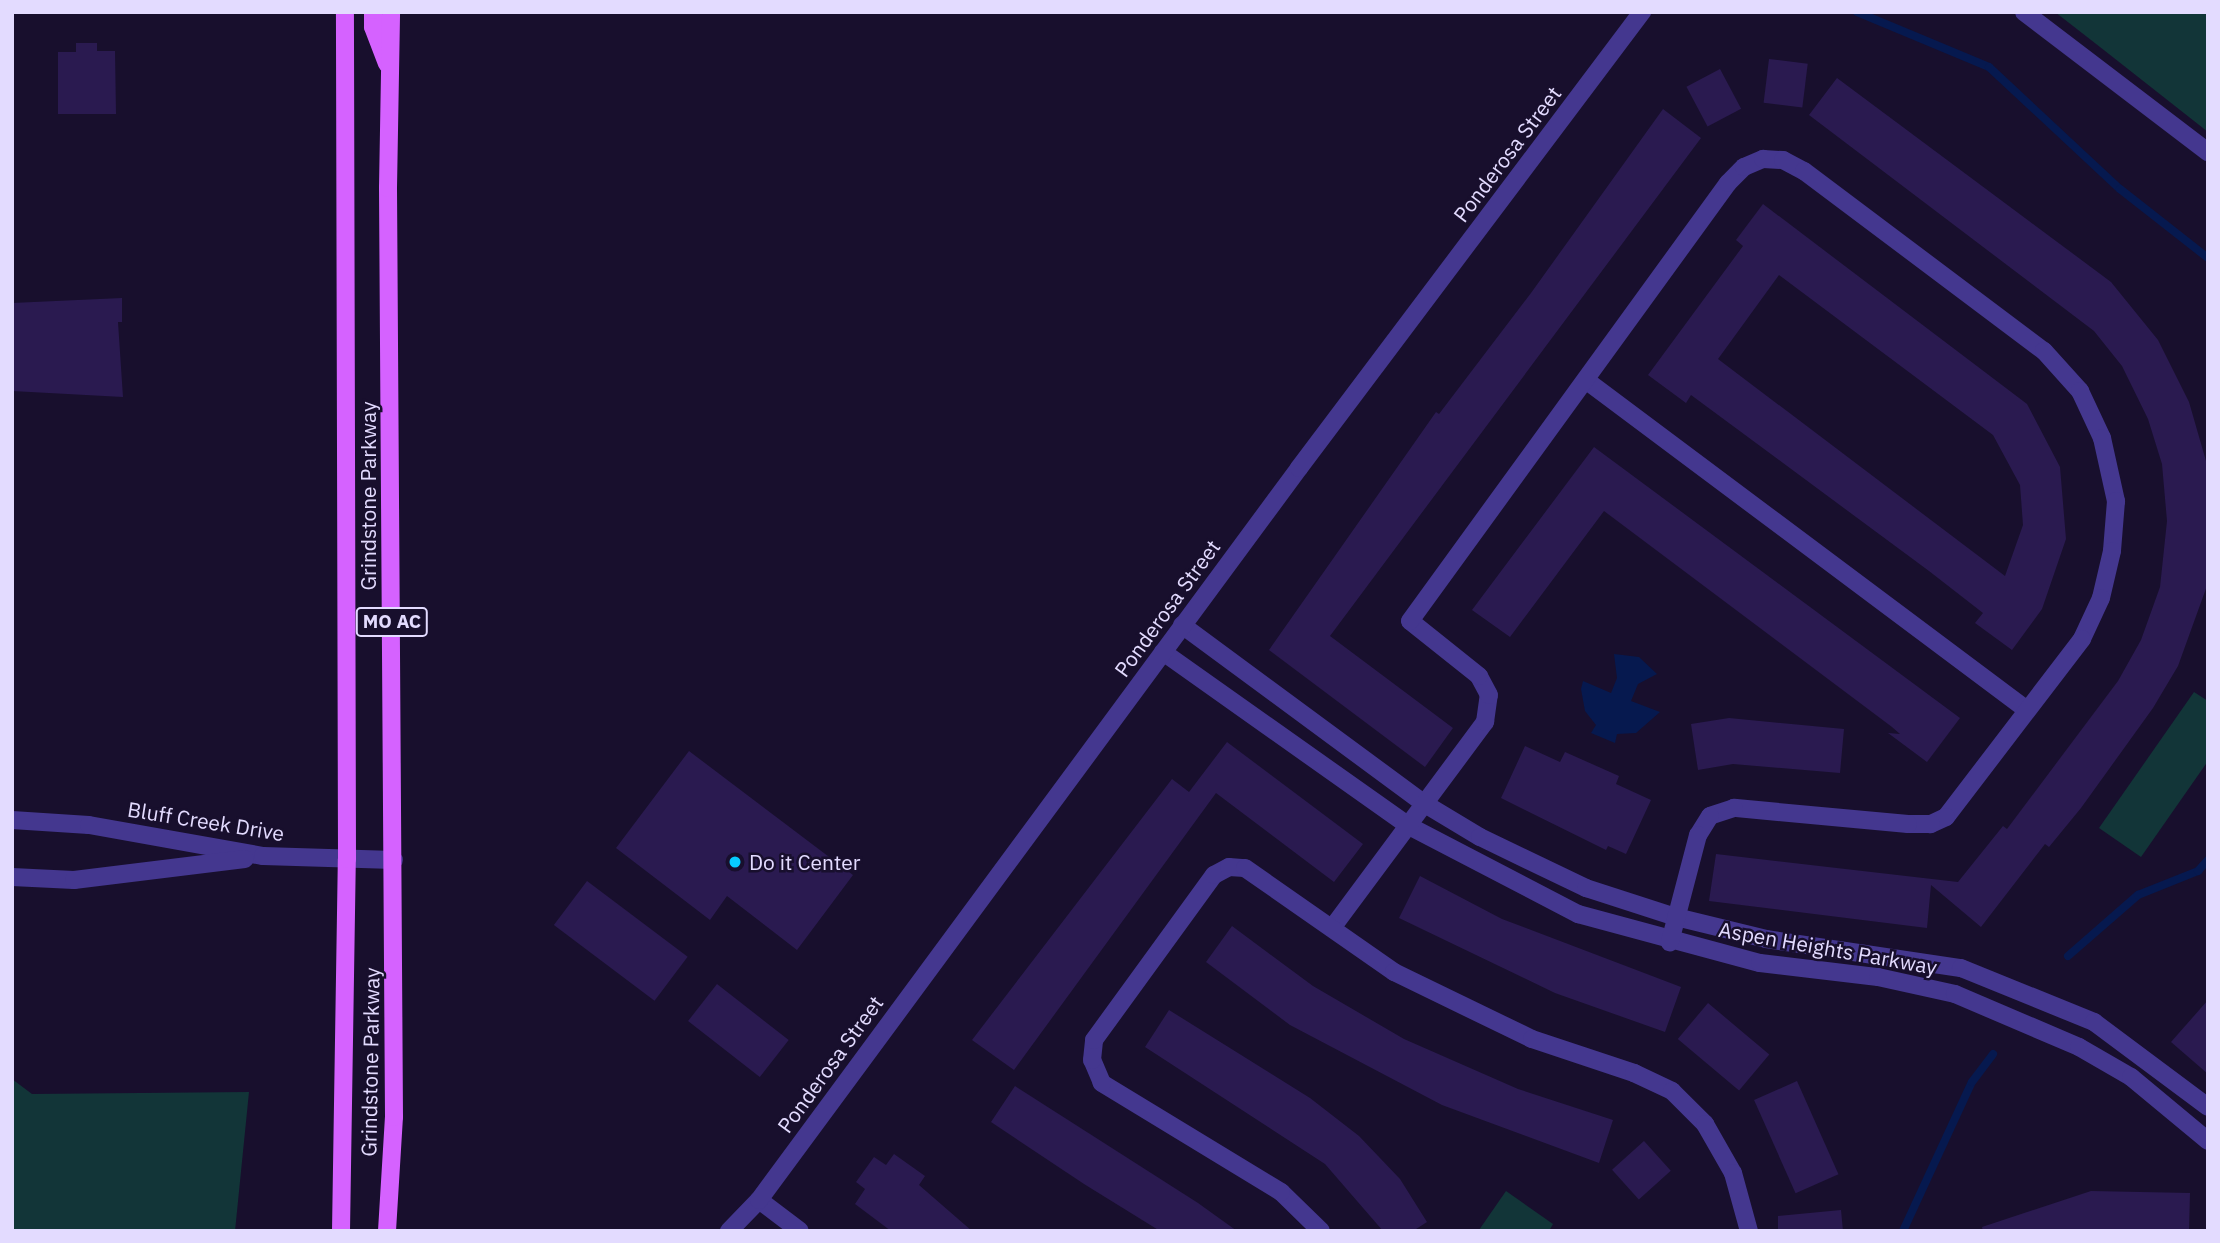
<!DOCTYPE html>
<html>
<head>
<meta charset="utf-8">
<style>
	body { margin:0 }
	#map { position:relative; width:2220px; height:1243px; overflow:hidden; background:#180f2d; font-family:"IBM Plex Sans",sans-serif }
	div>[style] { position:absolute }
	.green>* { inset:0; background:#123538 }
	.water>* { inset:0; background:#06194f }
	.stream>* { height:8px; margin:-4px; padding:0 4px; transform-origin:4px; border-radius:4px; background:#06194f }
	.building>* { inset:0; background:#2a1a50; transform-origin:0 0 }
	.minor>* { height:18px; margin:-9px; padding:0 9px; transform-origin:9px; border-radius:9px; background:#44378f }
	.tertiary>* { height:18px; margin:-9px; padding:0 9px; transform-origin:9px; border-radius:9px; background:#44378f }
	.primary>* { height:18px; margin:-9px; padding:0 9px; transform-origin:9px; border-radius:9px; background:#d562ff }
	.dots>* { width:19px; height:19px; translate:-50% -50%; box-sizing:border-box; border:4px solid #180f2d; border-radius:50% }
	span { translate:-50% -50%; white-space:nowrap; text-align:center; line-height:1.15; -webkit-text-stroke:5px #180f2d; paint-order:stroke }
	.shield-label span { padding:2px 5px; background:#180f2d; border:2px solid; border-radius:5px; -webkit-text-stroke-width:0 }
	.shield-label { font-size:19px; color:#e3dbff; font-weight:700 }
	.street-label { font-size:21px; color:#e3dbff }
	.poi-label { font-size:21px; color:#e3dbff }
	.left { translate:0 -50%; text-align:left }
	.frame { position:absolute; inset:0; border:14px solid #e3dbff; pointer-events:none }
</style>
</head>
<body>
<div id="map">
	<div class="green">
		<i style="clip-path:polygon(2055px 12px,2208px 12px,2208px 132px,2100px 47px)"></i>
		<i style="clip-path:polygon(2194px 692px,2208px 701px,2208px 761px,2141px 857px,2099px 828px)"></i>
		<i style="clip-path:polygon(12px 1079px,32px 1094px,249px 1092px,235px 1231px,12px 1231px)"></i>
		<i style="clip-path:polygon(1506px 1191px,1553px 1224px,1549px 1231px,1479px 1230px)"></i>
	</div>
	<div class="water">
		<i style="clip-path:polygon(1614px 654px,1639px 657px,1657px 674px,1638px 684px,1631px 701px,1660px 712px,1636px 733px,1617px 734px,1615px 743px,1591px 733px,1596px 725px,1585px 711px,1581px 689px,1583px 681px,1611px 693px,1617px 678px)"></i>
	</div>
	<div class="stream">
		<i style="left:1857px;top:12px;width:143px;rotate:22.6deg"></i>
		<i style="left:1989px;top:67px;width:179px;rotate:43deg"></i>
		<i style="left:2120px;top:189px;width:112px;rotate:38.1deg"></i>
		<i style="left:2068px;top:956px;width:93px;rotate:-41.1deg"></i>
		<i style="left:2138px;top:895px;width:65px;rotate:-21.8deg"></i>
		<i style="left:2198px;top:871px;width:15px;rotate:-48deg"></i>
		<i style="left:1903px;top:1231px;width:164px;rotate:-65.2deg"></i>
		<i style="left:1972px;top:1082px;width:35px;rotate:-53deg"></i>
	</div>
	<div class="building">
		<i style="clip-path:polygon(76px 43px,97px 43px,97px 51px,115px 51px,116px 114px,58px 114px,58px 52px,76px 52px)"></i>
		<i style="left:1769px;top:59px;width:39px;height:44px;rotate:7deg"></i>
		<i style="left:1720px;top:69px;width:45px;height:38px;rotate:62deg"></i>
		<i style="clip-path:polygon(1837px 78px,2111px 282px,2158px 340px,2189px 402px,2206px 461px,2208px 583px,2178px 666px,2153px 708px,2081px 808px,2049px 847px,2045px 844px,1981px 927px,1931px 885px,1927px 928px,1709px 901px,1716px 854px,1958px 882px,2003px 826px,2007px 829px,2118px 681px,2141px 640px,2160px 587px,2167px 521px,2162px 464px,2148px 419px,2122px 366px,2094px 331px,1809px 115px)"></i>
		<i style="clip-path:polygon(1663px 109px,1701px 138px,1330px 636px,1453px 728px,1425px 767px,1269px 650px,1436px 412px,1439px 414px,1531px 293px)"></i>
		<i style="clip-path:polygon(evenodd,1763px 204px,2027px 404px,2060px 467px,2066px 539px,2042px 609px,2012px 650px,1975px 623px,1983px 613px,1929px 571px,1691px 395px,1686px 403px,1648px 375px,1743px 246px,1736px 240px,1763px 204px,1779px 275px,1993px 435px,2020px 485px,2023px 525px,2005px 576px,1718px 359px,1779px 275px)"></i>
		<i style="clip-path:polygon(122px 298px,122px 322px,118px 322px,123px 397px,12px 391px,12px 303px)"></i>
		<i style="clip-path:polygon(1594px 447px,1960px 718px,1927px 762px,1888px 733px,1900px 734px,1892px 727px,1604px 511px,1510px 637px,1472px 610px)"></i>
		<i style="clip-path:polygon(1729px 718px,1844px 729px,1840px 773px,1733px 764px,1698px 770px,1691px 724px)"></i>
		<i style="clip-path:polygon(1227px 742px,1363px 844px,1334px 882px,1216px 793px,1014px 1070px,972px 1040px,1172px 779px,1189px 792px)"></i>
		<i style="clip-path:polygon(1525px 746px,1560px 762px,1565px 752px,1619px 776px,1616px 784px,1651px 800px,1626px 854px,1608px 846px,1606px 850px,1501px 798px)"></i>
		<i style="clip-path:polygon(689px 751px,853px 875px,797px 950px,727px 896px,710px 920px,616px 848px)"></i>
		<i style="clip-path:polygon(1420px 876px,1502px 919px,1681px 987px,1665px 1032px,1555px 993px,1399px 918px)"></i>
		<i style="left:587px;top:881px;width:126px;height:55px;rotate:37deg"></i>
		<i style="clip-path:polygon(1232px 926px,1313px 986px,1404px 1039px,1518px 1089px,1613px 1120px,1599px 1163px,1442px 1105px,1290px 1025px,1206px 962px)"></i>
		<i style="left:717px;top:984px;width:91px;height:47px;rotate:38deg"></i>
		<i style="clip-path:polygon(2208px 1000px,2208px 1074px,2171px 1042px)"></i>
		<i style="left:1708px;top:1003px;width:80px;height:47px;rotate:40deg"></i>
		<i style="clip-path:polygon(1169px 1010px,1310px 1098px,1359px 1136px,1400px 1179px,1427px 1222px,1413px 1231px,1383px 1231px,1325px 1164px,1145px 1047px)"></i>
		<i style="left:1797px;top:1081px;width:102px;height:47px;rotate:66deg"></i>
		<i style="clip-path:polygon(1015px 1086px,1198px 1203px,1237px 1231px,1160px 1231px,1084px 1184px,991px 1122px)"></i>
		<i style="left:1644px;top:1141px;width:40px;height:43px;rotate:48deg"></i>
		<i style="clip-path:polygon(894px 1154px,925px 1176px,919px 1185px,972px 1231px,891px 1231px,855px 1204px,865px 1189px,856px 1182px,874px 1157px,886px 1165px)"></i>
		<i style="clip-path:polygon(2091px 1191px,2190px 1193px,2189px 1231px,1983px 1231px,1982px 1227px)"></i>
		<i style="clip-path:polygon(1841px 1210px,1843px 1231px,1778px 1231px,1778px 1216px)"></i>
	</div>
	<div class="minor">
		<i style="left:1587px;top:381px;width:549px;rotate:36.79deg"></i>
		<i style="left:1182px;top:625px;width:302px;rotate:36.4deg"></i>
		<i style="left:1425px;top:804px;width:64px;rotate:31deg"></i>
		<i style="left:1480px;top:837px;width:118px;rotate:25.7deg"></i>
		<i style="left:1586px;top:888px;width:95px;rotate:17.9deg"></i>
		<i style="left:1676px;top:917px;width:93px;rotate:13.7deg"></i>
		<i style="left:1766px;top:939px;width:197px;rotate:8.5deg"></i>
		<i style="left:1961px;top:968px;width:144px;rotate:22.1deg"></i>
		<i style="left:2094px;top:1022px;width:142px;rotate:36.7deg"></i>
		<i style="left:1163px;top:652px;width:301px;rotate:35.3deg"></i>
		<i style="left:1409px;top:826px;width:191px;rotate:27.5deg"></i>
		<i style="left:1578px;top:914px;width:188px;rotate:15.1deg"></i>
		<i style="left:1760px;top:963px;width:119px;rotate:6.8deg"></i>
		<i style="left:1878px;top:977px;width:79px;rotate:12.4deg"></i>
		<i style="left:1955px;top:994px;width:135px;rotate:23.1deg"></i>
		<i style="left:2079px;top:1047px;width:60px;rotate:30deg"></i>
		<i style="left:2131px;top:1077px;width:100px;rotate:39.7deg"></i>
		<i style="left:12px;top:820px;width:77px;rotate:3.7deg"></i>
		<i style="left:89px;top:825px;width:177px;rotate:10.1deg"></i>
		<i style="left:263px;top:856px;width:131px;rotate:1.7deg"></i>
		<i style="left:12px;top:877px;width:62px;rotate:2.8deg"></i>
		<i style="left:74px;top:880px;width:172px;rotate:-7deg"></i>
		<i style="left:1332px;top:928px;width:257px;rotate:-53.4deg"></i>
		<i style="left:1485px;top:722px;width:27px;rotate:-82deg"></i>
		<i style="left:1489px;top:695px;width:21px;rotate:-118deg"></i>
		<i style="left:1479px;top:676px;width:88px;rotate:-141.4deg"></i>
		<i style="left:1410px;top:621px;width:541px;rotate:-54.02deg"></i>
		<i style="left:1728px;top:183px;width:23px;rotate:-45deg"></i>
		<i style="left:1744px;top:167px;width:21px;rotate:-23deg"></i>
		<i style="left:1763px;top:159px;width:20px;rotate:3deg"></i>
		<i style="left:1783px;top:160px;width:24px;rotate:28deg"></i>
		<i style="left:1804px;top:171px;width:300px;rotate:36.9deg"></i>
		<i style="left:2044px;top:351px;width:54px;rotate:48deg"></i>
		<i style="left:2080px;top:391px;width:52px;rotate:64.9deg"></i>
		<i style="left:2102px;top:438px;width:65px;rotate:77.5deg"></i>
		<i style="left:2116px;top:501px;width:50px;rotate:94.6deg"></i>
		<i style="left:2112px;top:551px;width:48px;rotate:103.2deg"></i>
		<i style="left:2101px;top:598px;width:45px;rotate:114.9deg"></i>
		<i style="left:2082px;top:639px;width:224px;rotate:127.4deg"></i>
		<i style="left:1946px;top:817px;width:17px;rotate:155deg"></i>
		<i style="left:1931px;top:824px;width:23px;rotate:180deg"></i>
		<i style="left:1908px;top:824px;width:175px;rotate:-174.7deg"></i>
		<i style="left:1734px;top:808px;width:25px;rotate:162deg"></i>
		<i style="left:1710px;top:816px;width:22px;rotate:122deg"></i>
		<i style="left:1698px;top:835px;width:111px;rotate:104.7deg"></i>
		<i style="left:759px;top:1200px;width:51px;rotate:37.1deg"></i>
		<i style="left:1321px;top:1231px;width:56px;rotate:-135.7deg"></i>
		<i style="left:1281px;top:1192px;width:210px;rotate:-148.7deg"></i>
		<i style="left:1102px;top:1083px;width:25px;rotate:-113deg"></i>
		<i style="left:1092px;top:1060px;width:20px;rotate:-84deg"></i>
		<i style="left:1094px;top:1040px;width:204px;rotate:-54deg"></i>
		<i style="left:1214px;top:875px;width:17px;rotate:-28deg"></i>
		<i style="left:1229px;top:867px;width:16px;rotate:4deg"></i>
		<i style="left:1245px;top:868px;width:182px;rotate:34.9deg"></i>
		<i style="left:1394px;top:972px;width:153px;rotate:25.9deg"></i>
		<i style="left:1532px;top:1039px;width:108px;rotate:18.4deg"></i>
		<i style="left:1634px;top:1073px;width:42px;rotate:25.3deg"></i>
		<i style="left:1672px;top:1091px;width:47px;rotate:45deg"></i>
		<i style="left:1705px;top:1124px;width:56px;rotate:60.3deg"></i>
		<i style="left:1733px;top:1173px;width:60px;rotate:74.6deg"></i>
	</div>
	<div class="tertiary">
		<i style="left:2024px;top:12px;width:231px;rotate:37.3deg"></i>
		<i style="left:729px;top:1231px;width:43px;rotate:-45.9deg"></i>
		<i style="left:759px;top:1200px;width:910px;rotate:-53.58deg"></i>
		<i style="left:1299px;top:468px;width:571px;rotate:-53.05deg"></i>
	</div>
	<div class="primary">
		<i style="left:373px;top:12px;width:15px;rotate:90deg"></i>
		<i style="left:373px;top:27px;width:39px;rotate:69deg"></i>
		<i style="left:341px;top:1231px;width:372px;rotate:-89.1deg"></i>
		<i style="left:347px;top:859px;width:847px;rotate:-90.14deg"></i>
		<i style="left:387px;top:1231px;width:114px;rotate:-86.5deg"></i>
		<i style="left:394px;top:1117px;width:929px;rotate:-90.37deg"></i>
		<i style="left:388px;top:188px;width:176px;rotate:-89deg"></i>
	</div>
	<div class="dots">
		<i style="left:735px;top:862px;background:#07cbff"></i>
	</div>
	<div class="shield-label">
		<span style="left:392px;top:622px">MO AC</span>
	</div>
	<div class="street-label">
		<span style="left:1507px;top:154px;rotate:-53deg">Ponderosa Street</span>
		<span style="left:368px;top:496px;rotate:-90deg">Grindstone Parkway</span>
		<span style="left:1167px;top:608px;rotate:-54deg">Ponderosa Street</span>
		<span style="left:206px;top:821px;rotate:9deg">Bluff Creek Drive</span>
		<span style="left:1828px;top:948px;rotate:10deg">Aspen Heights Parkway</span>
		<span style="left:370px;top:1062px;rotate:-89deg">Grindstone Parkway</span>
		<span style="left:830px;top:1064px;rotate:-54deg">Ponderosa Street</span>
	</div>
	<div class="poi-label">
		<span class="left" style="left:749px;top:862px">Do it Center</span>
	</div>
	<div class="frame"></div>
</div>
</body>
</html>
